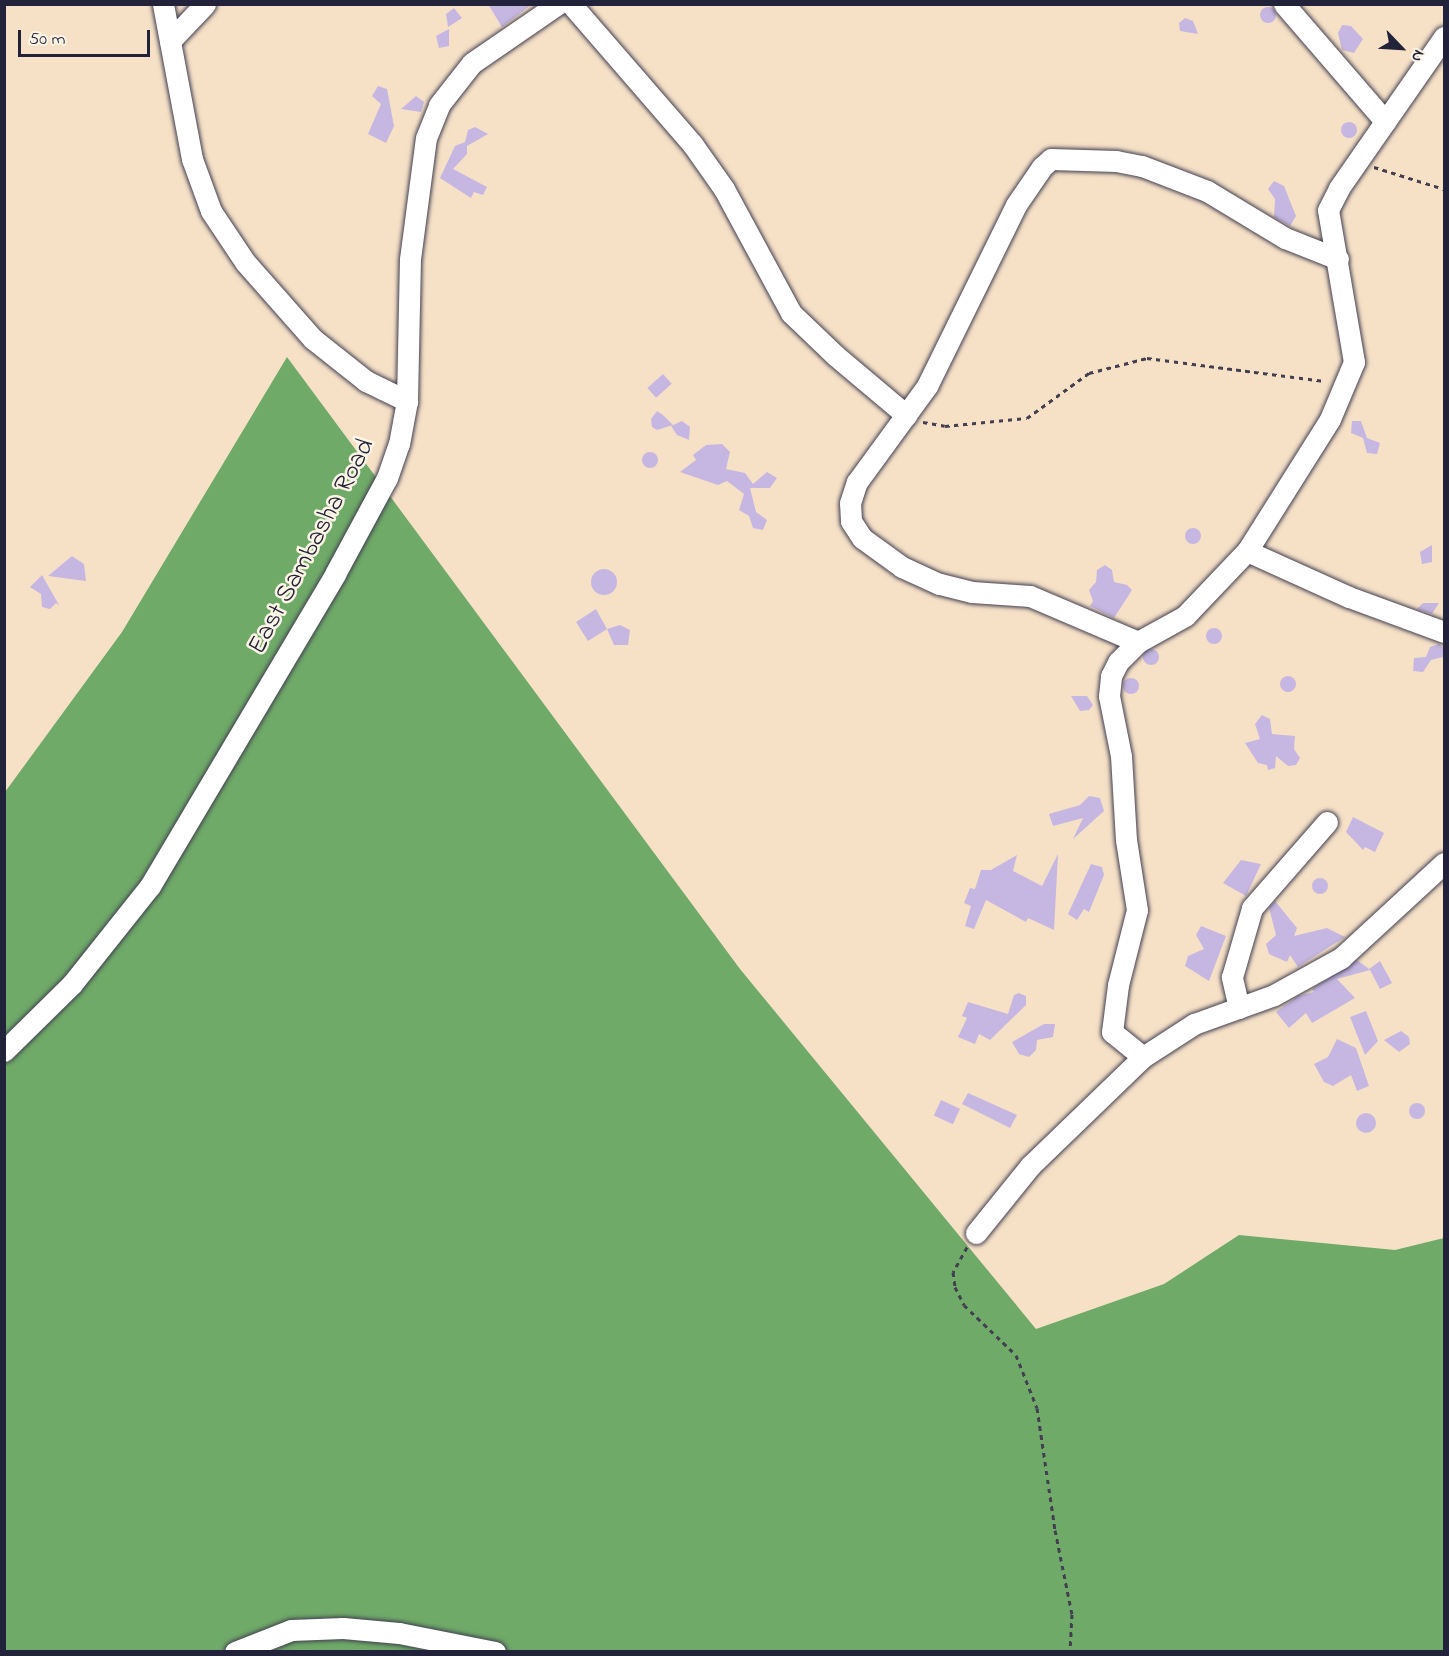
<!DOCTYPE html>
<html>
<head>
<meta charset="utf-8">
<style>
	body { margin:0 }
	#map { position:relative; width:1449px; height:1656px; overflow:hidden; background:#f6e1c7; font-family:"Indie Flower",sans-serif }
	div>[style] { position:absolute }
	.forest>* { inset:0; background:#6faa68 }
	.building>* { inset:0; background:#c5b7e1; transform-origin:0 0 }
	.round { border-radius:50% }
	.path>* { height:3px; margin-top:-1.5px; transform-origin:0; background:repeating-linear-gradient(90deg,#423f50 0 4.5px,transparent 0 9px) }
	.roads { filter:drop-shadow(0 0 2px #423f50) drop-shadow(0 0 2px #423f50) }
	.minor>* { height:21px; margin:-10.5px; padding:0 10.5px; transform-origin:10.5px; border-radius:10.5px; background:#fff }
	span { translate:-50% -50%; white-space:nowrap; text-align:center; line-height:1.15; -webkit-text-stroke:5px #fcf5e5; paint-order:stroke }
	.street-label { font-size:26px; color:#22223b }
	.frame { position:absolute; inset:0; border:6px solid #22223b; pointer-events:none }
	.north { position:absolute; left:1371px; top:18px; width:60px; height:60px; -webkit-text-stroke:4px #fcf5e5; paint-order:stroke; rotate:115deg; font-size:16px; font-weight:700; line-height:24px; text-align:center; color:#22223b }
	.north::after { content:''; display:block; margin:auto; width:21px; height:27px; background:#22223b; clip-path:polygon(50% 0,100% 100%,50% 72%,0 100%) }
	.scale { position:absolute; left:18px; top:30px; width:132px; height:27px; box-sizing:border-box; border:3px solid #22223b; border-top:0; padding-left:8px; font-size:18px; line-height:21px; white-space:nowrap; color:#22223b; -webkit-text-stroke:4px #fcf5e5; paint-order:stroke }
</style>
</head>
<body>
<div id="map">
	<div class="forest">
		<i style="clip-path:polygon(287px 357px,740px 969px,1036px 1329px,1164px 1284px,1239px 1235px,1395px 1250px,1444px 1238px,1444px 1651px,5px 1652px,5px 792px,122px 632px)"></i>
	</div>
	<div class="building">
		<i style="clip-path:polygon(488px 4px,532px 4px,502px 27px)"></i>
		<i class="round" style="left:1260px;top:7px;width:16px;height:16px"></i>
		<i style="clip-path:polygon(454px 8px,462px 18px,448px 27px,446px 14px)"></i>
		<i style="clip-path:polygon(1185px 18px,1193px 21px,1198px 34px,1180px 31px,1179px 23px)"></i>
		<i style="clip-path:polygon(1342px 25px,1351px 26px,1363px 39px,1354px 53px,1342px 50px,1338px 33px)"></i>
		<i style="clip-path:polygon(449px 29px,449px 46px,439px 48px,436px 36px)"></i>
		<i style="clip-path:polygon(378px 86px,387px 89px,394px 126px,386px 143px,368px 134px,381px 104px,372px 96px)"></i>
		<i style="clip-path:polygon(416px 96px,424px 102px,421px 112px,401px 109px)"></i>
		<i class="round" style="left:1341px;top:122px;width:16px;height:16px"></i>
		<i style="clip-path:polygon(475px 127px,488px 134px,467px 146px,467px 154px,453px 169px,487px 187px,483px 195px,474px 192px,471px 198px,440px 178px,455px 146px,465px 142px,468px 130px)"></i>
		<i style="clip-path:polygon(1274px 181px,1284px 186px,1296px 216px,1290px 226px,1274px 217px,1275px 199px,1268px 189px)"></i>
		<i style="left:663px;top:374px;width:13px;height:21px;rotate:48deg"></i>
		<i style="clip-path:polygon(657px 411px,663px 415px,673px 425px,657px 430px,652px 427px,651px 419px)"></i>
		<i style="clip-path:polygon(682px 421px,690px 427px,689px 440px,677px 435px,671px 426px)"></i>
		<i style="clip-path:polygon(1352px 421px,1361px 421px,1367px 438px,1380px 443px,1377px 454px,1367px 453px,1363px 438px,1351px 433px)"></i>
		<i style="clip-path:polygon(722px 444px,730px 452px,726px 469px,745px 473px,753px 484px,767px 472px,777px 478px,770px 488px,750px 488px,756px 512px,767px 520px,763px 530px,753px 528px,749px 516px,739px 510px,744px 494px,727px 481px,718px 485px,680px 472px,696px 460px,693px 455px,706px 445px)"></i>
		<i class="round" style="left:642px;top:452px;width:16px;height:16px"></i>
		<i class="round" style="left:1185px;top:528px;width:16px;height:16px"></i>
		<i style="clip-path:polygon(1432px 545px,1432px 562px,1422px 564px,1420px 552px)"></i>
		<i style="clip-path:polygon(72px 556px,84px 564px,86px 581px,48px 576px)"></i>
		<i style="clip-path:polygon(1105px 565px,1112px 570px,1114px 582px,1127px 585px,1132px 590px,1114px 618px,1090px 606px,1093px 601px,1089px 590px,1096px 582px,1097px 570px)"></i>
		<i class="round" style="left:591px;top:569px;width:26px;height:26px"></i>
		<i style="clip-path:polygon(42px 575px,59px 605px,56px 603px,50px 609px,42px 607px,41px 594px,30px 587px)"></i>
		<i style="clip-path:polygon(1423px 603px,1439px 603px,1432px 614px,1417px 609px)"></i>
		<i style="clip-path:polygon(596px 609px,607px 629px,620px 625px,630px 630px,628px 645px,614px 645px,607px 629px,588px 641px,576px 622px)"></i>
		<i class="round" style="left:1206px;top:628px;width:16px;height:16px"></i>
		<i style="clip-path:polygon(1439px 644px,1444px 648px,1443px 657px,1431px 660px,1423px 672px,1413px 671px,1414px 658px,1426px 657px,1430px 647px)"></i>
		<i class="round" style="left:1143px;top:649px;width:16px;height:16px"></i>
		<i class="round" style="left:1280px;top:676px;width:16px;height:16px"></i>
		<i class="round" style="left:1123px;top:678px;width:16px;height:16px"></i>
		<i style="clip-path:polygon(1071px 696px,1087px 696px,1093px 705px,1089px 710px,1080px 711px)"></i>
		<i style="clip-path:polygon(1262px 715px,1270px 719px,1272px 734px,1295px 736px,1294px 749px,1300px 758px,1296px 765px,1288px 766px,1276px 756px,1275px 768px,1268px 770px,1267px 765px,1258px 763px,1245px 743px,1260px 739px,1255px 724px)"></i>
		<i style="clip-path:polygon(1089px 796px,1100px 798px,1104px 811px,1073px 839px,1083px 818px,1053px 826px,1049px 814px,1080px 805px)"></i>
		<i style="clip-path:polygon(1353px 817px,1384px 833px,1375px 852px,1365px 847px,1363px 850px,1346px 832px)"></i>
		<i style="clip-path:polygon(1058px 854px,1054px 930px,1028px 918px,1026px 922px,986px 900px,974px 929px,965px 926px,971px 906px,964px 903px,970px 888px,975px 889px,981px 870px,991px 870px,1017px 855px,1013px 871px,1042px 886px)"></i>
		<i style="clip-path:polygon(1241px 860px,1261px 864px,1246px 896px,1223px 883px)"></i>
		<i style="clip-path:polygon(1091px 864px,1102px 867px,1104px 875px,1089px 912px,1084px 909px,1077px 920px,1068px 914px)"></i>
		<i class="round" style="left:1312px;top:878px;width:16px;height:16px"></i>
		<i style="clip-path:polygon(1275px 901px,1297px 928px,1294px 936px,1327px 928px,1345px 937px,1298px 967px,1290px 955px,1287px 962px,1269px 954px,1266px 944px,1276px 935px,1269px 908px)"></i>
		<i style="clip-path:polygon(1201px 926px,1226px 936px,1209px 981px,1185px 966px,1188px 956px,1204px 949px,1196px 935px)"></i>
		<i style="clip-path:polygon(1357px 960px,1369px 969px,1380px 961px,1392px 983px,1380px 989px,1370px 970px,1337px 979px,1355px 998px,1312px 1023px,1306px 1013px,1289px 1028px,1276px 1012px,1298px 996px,1314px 992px,1312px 989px)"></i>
		<i style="clip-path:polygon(1019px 993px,1026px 996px,1026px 1005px,990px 1040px,979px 1034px,975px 1044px,958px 1037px,967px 1018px,962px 1016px,968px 1002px,1008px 1014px,1014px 995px)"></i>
		<i style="clip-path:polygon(1366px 1011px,1378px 1041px,1365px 1055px,1350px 1017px)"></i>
		<i style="clip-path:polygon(1044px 1024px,1055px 1024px,1053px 1037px,1037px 1040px,1036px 1050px,1029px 1057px,1019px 1054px,1012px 1042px)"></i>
		<i style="clip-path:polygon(1401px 1031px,1409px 1037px,1410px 1044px,1399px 1052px,1384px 1040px)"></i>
		<i style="clip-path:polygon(1337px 1039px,1356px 1048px,1369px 1086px,1357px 1091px,1351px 1075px,1333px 1086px,1324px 1082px,1314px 1064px,1328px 1057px)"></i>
		<i style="clip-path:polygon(968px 1093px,1017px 1115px,1010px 1128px,962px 1104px)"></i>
		<i style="left:941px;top:1100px;width:21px;height:17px;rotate:25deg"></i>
		<i class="round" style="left:1409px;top:1103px;width:16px;height:16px"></i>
		<i class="round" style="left:1356px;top:1113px;width:20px;height:20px"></i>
	</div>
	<div class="path">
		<i style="left:1374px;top:167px;width:73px;rotate:17.4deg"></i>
		<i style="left:923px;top:422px;width:22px;rotate:10deg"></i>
		<i style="left:945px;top:426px;width:82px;rotate:-5.6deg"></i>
		<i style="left:1027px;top:418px;width:77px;rotate:-36deg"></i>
		<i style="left:1089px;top:373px;width:60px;rotate:-14.5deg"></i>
		<i style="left:1147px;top:358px;width:179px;rotate:7.4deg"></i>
		<i style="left:967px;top:1247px;width:29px;rotate:119deg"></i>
		<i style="left:953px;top:1272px;width:15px;rotate:82deg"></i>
		<i style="left:955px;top:1287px;width:20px;rotate:63deg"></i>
		<i style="left:964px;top:1305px;width:72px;rotate:43.9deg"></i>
		<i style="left:1016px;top:1355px;width:57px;rotate:68.4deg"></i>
		<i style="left:1037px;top:1408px;width:123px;rotate:81.6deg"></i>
		<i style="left:1055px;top:1530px;width:86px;rotate:78.6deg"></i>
		<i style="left:1072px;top:1614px;width:38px;rotate:93deg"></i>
	</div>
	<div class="roads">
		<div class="minor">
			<i style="left:163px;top:4px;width:158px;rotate:79.4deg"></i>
			<i style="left:192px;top:159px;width:55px;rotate:69.9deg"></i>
			<i style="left:211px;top:211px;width:61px;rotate:56.3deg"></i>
			<i style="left:245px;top:262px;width:103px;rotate:48.6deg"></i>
			<i style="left:313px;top:339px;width:68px;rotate:38.4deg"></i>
			<i style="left:366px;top:381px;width:46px;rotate:26deg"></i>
			<i style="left:571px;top:4px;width:186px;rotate:49.1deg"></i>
			<i style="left:693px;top:145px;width:54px;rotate:54.8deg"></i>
			<i style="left:724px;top:189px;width:141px;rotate:61.6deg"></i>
			<i style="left:791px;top:313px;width:62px;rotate:43.7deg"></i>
			<i style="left:836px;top:356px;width:92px;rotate:40.1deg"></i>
			<i style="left:1284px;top:4px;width:155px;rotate:49.2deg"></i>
			<i style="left:170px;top:41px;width:51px;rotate:-46.6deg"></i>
			<i style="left:1247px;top:551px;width:112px;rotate:24.3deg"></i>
			<i style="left:1349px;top:597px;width:101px;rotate:20.2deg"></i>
			<i style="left:1138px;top:642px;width:117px;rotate:-156.9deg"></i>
			<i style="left:1030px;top:596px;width:58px;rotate:-176.1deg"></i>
			<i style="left:972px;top:592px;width:34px;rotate:-166deg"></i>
			<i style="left:939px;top:584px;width:41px;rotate:-155.3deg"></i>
			<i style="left:902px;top:567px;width:49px;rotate:-144.1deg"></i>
			<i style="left:862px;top:538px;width:20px;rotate:-123deg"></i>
			<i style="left:851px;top:521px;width:18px;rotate:-93deg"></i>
			<i style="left:850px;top:503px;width:22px;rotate:-72deg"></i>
			<i style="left:857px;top:482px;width:119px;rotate:-53.9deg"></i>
			<i style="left:927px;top:386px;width:202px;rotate:-63.8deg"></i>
			<i style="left:1016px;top:205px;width:46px;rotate:-55.6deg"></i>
			<i style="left:1042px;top:167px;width:12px;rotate:-42deg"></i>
			<i style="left:1051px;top:159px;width:65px;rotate:1.8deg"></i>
			<i style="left:1116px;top:161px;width:26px;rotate:11deg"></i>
			<i style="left:1142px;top:166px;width:70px;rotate:21deg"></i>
			<i style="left:1207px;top:191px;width:91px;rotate:31.1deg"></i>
			<i style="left:1285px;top:238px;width:57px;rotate:21.6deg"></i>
			<i style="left:1239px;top:1008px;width:32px;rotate:-103deg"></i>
			<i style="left:1232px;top:977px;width:72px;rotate:-73.8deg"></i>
			<i style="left:1252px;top:908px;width:114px;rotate:-48.9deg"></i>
			<i style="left:4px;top:1051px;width:95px;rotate:-44.6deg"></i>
			<i style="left:72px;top:984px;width:125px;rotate:-51.5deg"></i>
			<i style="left:150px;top:886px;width:363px;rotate:-59.3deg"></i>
			<i style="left:335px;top:574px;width:109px;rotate:-61.6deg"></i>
			<i style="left:387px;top:478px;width:36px;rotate:-71deg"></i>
			<i style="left:399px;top:444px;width:44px;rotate:-79.5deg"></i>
			<i style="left:407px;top:401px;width:142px;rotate:-88.8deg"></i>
			<i style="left:410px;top:259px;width:122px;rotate:-82.5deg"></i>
			<i style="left:426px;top:138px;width:35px;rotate:-68deg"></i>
			<i style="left:439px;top:105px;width:53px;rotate:-51.8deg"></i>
			<i style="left:472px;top:63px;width:104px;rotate:-34.5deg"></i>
			<i style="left:1143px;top:1057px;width:40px;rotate:-141deg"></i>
			<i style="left:1112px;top:1032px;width:47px;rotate:-82.7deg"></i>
			<i style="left:1118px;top:985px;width:77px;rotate:-75.8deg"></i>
			<i style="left:1137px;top:910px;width:71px;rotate:-98.9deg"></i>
			<i style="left:1126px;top:840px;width:84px;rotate:-93.4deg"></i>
			<i style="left:1121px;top:756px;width:61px;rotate:-101.3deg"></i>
			<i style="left:1109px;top:696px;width:20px;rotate:-84deg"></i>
			<i style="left:1111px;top:676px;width:16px;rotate:-63deg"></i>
			<i style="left:1118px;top:662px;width:28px;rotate:-45deg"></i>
			<i style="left:1138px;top:642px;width:54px;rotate:-29deg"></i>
			<i style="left:1185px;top:616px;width:90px;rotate:-46.4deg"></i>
			<i style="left:1247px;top:551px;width:156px;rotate:-57.8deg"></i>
			<i style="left:1330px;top:419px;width:62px;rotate:-67.2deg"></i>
			<i style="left:1354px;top:362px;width:154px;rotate:-99.7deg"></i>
			<i style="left:1328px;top:210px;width:25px;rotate:-63deg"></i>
			<i style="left:1339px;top:188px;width:184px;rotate:-55.2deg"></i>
			<i style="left:976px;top:1233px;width:86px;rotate:-51.1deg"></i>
			<i style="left:1030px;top:1166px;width:157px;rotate:-44deg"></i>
			<i style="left:1143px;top:1057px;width:61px;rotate:-32.9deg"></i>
			<i style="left:1194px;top:1024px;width:85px;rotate:-19.9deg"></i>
			<i style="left:1274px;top:995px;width:77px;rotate:-28.9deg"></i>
			<i style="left:1341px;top:958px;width:140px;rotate:-42.7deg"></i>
			<i style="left:235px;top:1652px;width:60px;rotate:-21.4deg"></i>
			<i style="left:291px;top:1630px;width:52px;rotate:-2.2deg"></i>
			<i style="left:343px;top:1628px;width:56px;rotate:5.1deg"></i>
			<i style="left:399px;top:1633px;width:98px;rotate:11.2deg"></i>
		</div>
	</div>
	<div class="street-label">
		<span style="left:313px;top:547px;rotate:-62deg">East Sambasha Road</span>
	</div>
	<div class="frame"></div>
	<div class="north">N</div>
	<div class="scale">50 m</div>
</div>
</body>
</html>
